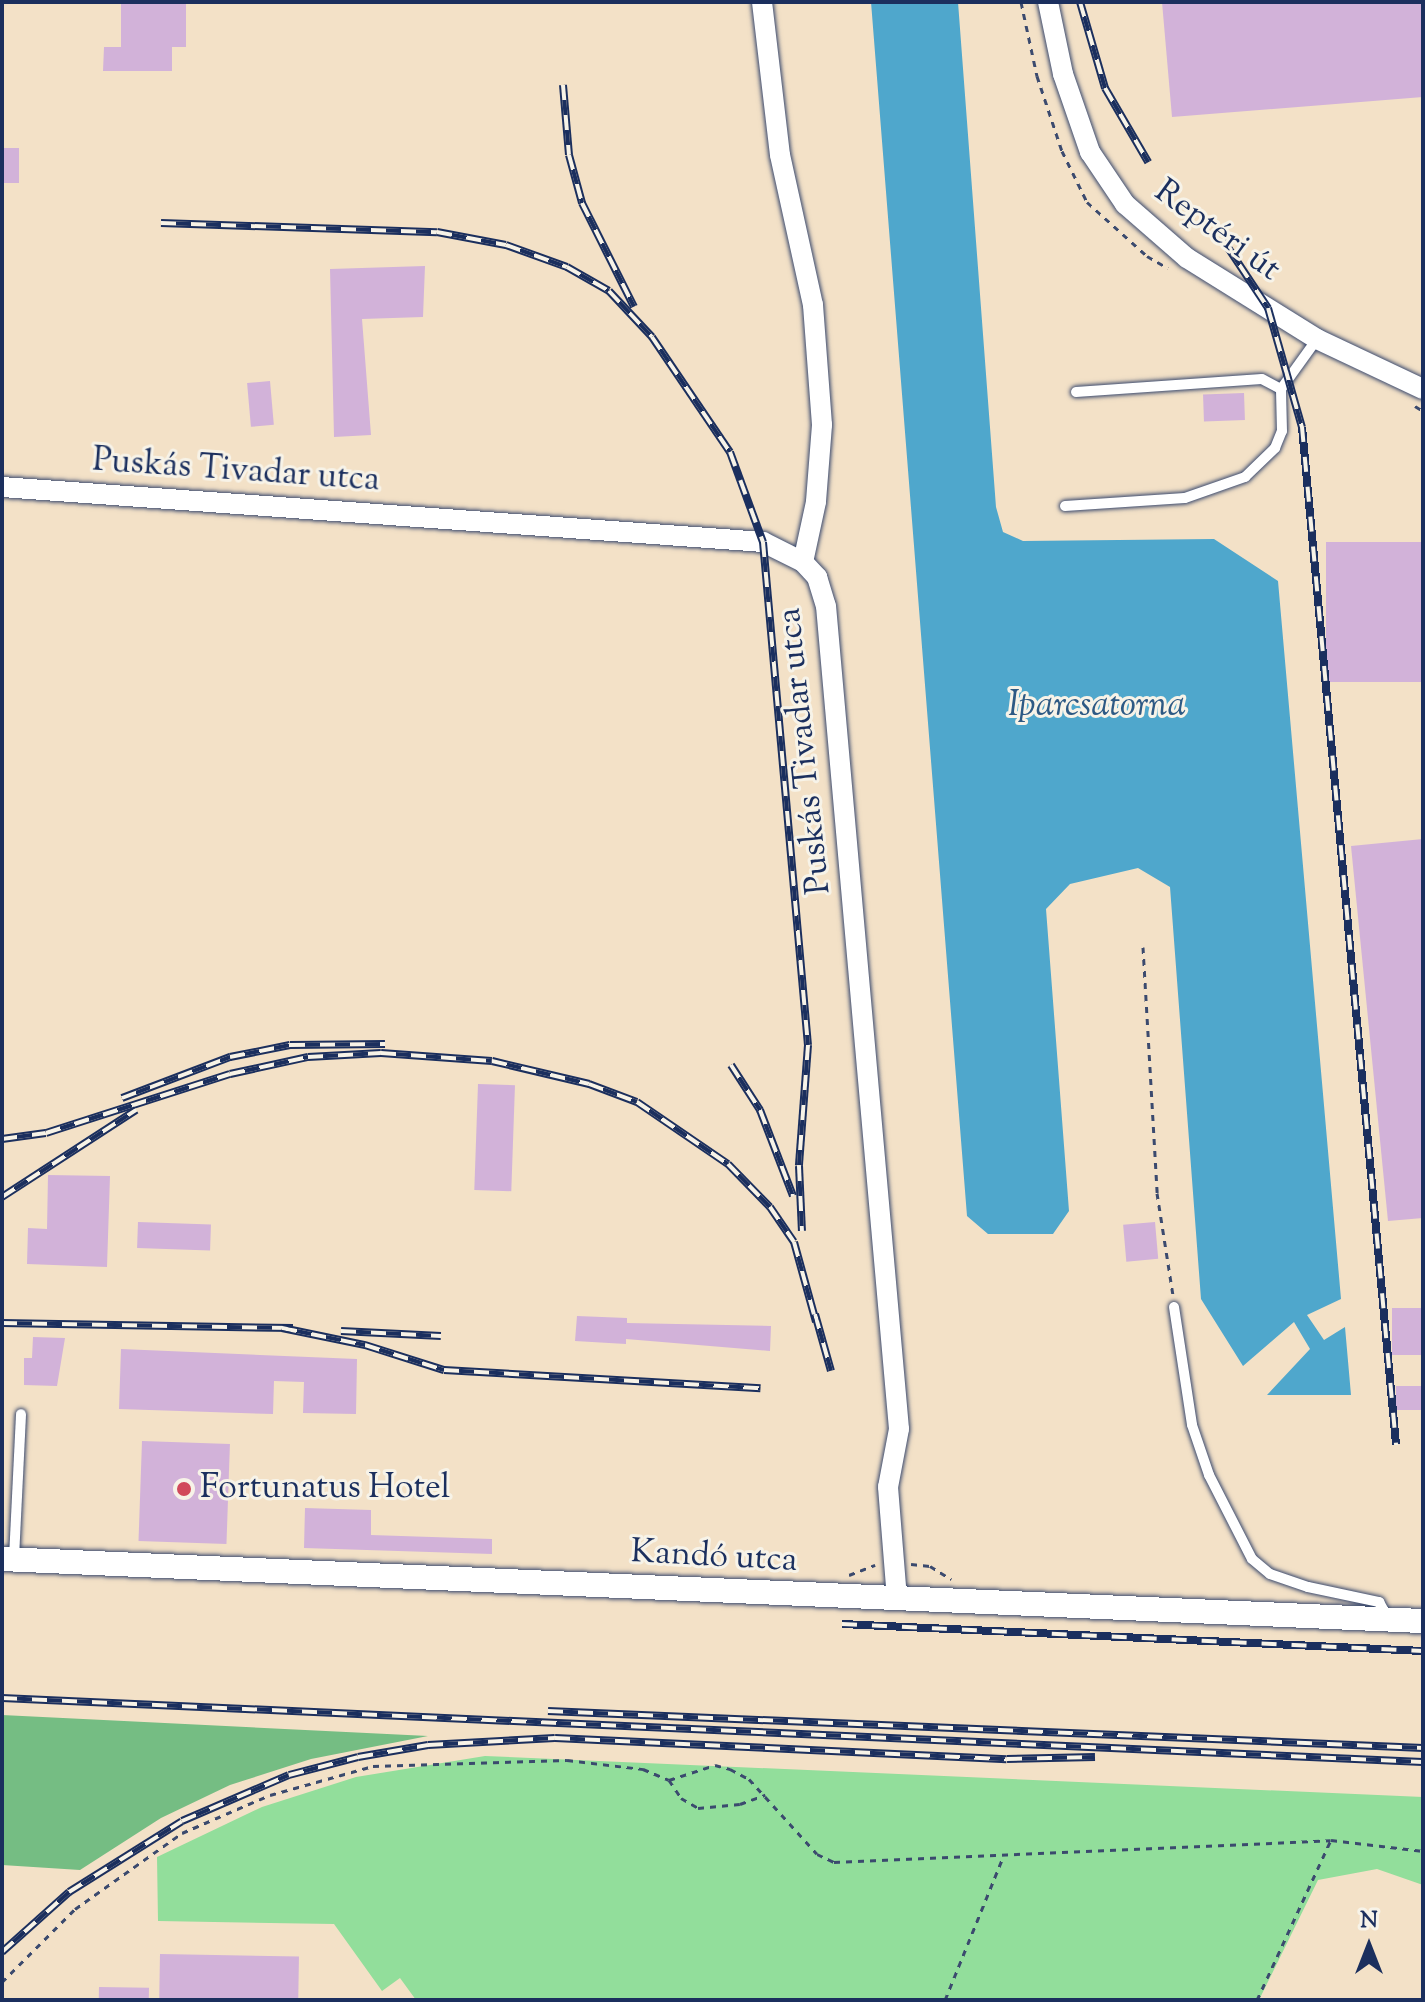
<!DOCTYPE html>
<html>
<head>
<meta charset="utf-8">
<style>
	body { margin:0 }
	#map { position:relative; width:1425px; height:2002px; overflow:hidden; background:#f3e1c7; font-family:"Sorts Mill Goudy",serif }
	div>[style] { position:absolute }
	.green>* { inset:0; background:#92de9b }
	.forest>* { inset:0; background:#75bd83 }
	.water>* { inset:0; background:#4fa7cc }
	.building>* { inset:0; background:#d2b2d9; transform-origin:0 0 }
	.path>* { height:3px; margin-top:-1.5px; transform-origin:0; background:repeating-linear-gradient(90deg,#3b4a6e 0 6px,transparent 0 12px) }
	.roads { filter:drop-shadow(0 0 2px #3b4a6e) drop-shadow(0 0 2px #3b4a6e) }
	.service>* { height:10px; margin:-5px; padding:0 5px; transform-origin:5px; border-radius:5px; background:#fff }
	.minor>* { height:20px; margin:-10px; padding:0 10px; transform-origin:10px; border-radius:10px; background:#fff }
	.tertiary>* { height:24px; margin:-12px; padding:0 12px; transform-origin:12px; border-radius:12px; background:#fff }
	.rail>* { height:8px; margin-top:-4px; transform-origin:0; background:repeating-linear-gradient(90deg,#f7f3e8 0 15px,#1b2f5e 0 30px); box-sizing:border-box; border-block:2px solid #1b2f5e }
	.dots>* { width:22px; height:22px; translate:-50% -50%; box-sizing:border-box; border:4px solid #f7f3e8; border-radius:50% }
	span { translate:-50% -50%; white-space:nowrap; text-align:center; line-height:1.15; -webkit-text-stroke:6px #f7f3e8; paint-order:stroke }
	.street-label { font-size:34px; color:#1b2f5e }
	.poi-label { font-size:34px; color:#1b2f5e }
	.left { translate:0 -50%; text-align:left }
	.water-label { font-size:36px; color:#2d5984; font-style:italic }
	.frame { position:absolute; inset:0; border:4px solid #1b2f5e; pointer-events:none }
	.north { position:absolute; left:1329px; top:1906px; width:80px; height:80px; -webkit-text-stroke:6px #f7f3e8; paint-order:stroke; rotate:0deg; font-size:22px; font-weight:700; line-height:32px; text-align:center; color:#1b2f5e }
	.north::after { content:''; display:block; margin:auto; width:28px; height:36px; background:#1b2f5e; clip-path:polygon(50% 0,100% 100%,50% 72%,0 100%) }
</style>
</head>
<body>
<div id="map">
	<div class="green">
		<i style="clip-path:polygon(485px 1756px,1423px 1797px,1423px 1885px,1377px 1869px,1318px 1880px,1259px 2000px,416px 2000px,400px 1978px,382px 1991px,334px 1924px,158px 1921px,157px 1857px,262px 1807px,356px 1777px)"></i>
	</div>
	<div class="forest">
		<i style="clip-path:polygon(2px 1715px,428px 1736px,311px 1759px,230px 1785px,161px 1818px,80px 1870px,2px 1865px)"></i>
	</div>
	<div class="water">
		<i style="clip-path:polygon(871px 2px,958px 2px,996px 507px,1003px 532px,1023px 541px,1214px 539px,1278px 581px,1341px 1299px,1307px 1315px,1324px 1340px,1345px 1327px,1351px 1395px,1267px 1395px,1310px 1349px,1294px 1322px,1243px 1366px,1201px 1299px,1170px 887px,1138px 868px,1070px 884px,1046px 909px,1069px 1211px,1053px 1234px,988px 1234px,967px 1216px)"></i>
	</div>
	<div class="building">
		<i style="clip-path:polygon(121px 2px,186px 2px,186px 47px,172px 47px,172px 71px,103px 71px,104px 47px,121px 47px)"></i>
		<i style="clip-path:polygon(1162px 2px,1423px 2px,1423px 97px,1172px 117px)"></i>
		<i style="left:2px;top:148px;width:17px;height:35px"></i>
		<i style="clip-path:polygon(425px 266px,423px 317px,362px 319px,371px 435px,334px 437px,330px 269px)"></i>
		<i style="left:270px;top:381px;width:44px;height:23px;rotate:85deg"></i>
		<i style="left:1244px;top:393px;width:27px;height:41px;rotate:88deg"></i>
		<i style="left:1423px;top:542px;width:140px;height:97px;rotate:90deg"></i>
		<i style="clip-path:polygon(1423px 839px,1423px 1218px,1388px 1221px,1351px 846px)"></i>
		<i style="left:478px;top:1084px;width:37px;height:106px;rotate:2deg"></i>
		<i style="clip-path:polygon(48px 1175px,110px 1176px,107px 1267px,27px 1264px,28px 1228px,47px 1229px)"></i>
		<i style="left:138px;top:1222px;width:73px;height:26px;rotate:2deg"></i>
		<i style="left:1155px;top:1222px;width:37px;height:32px;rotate:85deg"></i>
		<i style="left:1423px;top:1308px;width:47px;height:31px;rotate:90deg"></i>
		<i style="clip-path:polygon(577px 1316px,627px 1318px,627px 1323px,771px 1326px,770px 1351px,626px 1339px,626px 1344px,575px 1341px)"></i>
		<i style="clip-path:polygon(33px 1337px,65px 1338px,57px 1386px,24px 1385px,24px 1358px,32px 1358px)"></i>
		<i style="clip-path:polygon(121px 1349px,357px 1359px,356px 1414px,303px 1413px,304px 1382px,274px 1381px,273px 1414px,119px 1409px)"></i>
		<i style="left:1423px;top:1386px;width:24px;height:27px;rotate:90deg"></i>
		<i style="left:142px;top:1441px;width:88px;height:100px;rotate:2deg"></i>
		<i style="clip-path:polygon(305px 1508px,371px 1510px,371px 1535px,492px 1539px,492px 1554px,304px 1548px)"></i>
		<i style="left:160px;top:1954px;width:139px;height:46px;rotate:1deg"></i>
		<i style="left:99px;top:1987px;width:50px;height:13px;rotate:1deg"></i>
	</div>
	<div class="path">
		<i style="left:1021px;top:2px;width:76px;rotate:77.8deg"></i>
		<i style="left:1037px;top:76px;width:79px;rotate:71.6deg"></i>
		<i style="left:1062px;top:151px;width:57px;rotate:63.9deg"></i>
		<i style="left:1087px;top:202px;width:81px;rotate:42deg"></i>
		<i style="left:1147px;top:256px;width:24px;rotate:30deg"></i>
		<i style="left:1415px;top:406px;width:9px;rotate:32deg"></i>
		<i style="left:1143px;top:947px;width:246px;rotate:86.7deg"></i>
		<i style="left:1157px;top:1193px;width:103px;rotate:81.1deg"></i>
		<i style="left:911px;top:1564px;width:19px;rotate:6deg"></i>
		<i style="left:930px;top:1566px;width:25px;rotate:32deg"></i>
		<i style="left:849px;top:1575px;width:28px;rotate:-21deg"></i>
		<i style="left:669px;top:1780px;width:48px;rotate:-18.1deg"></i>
		<i style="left:715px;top:1765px;width:16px;rotate:15deg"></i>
		<i style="left:730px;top:1769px;width:21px;rotate:28deg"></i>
		<i style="left:749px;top:1779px;width:101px;rotate:47.8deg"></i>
		<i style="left:817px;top:1854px;width:19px;rotate:25deg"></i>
		<i style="left:834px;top:1862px;width:497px;rotate:-2.5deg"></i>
		<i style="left:1331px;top:1840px;width:93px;rotate:6.8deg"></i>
		<i style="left:2px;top:1982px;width:103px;rotate:-45deg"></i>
		<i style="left:75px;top:1909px;width:131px;rotate:-35.4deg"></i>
		<i style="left:182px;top:1833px;width:96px;rotate:-23.4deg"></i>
		<i style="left:270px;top:1795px;width:107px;rotate:-15.7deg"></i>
		<i style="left:373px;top:1766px;width:194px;rotate:-1.8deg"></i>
		<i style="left:567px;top:1760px;width:77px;rotate:6.8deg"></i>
		<i style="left:643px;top:1769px;width:28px;rotate:23deg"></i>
		<i style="left:669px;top:1780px;width:22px;rotate:56deg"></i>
		<i style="left:681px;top:1798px;width:20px;rotate:30deg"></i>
		<i style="left:698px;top:1808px;width:42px;rotate:-5.4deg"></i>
		<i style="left:740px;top:1804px;width:27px;rotate:-20deg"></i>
		<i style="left:945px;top:2000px;width:154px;rotate:-67.9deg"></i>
		<i style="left:1257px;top:2000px;width:176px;rotate:-65.2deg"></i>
	</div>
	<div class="roads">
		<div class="service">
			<i style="left:1076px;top:392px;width:186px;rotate:-4deg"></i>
			<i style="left:1262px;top:379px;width:21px;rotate:28deg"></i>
			<i style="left:1065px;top:506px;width:120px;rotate:-3.8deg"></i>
			<i style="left:1185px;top:498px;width:64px;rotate:-19.3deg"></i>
			<i style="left:1245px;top:477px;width:42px;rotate:-44deg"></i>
			<i style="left:1275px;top:448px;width:18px;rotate:-68deg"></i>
			<i style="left:1282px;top:431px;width:42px;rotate:-91.4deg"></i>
			<i style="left:1281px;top:389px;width:62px;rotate:-54.2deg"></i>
			<i style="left:1174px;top:1307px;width:119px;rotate:81.3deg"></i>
			<i style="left:1192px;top:1425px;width:53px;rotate:71.2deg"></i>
			<i style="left:1209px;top:1475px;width:94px;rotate:62.9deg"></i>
			<i style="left:1252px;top:1559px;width:23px;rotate:40deg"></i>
			<i style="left:1270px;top:1574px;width:40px;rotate:18.9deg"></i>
			<i style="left:1308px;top:1587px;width:73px;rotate:11.9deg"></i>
			<i style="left:1379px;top:1602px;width:18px;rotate:61deg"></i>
			<i style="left:14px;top:1558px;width:144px;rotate:-87.2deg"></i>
		</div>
		<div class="minor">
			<i style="left:762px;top:2px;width:154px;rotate:83.3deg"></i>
			<i style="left:780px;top:155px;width:154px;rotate:77.6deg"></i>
			<i style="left:813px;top:305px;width:120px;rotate:85.7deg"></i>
			<i style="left:822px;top:425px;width:77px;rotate:94.5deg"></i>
			<i style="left:816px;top:502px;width:61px;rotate:102.2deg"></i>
			<i style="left:1048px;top:2px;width:74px;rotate:78.2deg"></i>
			<i style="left:1063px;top:74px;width:83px;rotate:70.9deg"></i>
			<i style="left:1090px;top:152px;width:63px;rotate:56.1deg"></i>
			<i style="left:1125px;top:204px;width:82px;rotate:41.1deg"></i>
			<i style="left:1187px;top:258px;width:153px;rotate:31.9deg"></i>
			<i style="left:1317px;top:339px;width:117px;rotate:25.3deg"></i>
			<i style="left:2px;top:487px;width:763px;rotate:4.13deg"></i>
			<i style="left:763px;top:542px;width:45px;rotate:26.6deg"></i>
			<i style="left:803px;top:562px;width:21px;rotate:47deg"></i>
			<i style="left:817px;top:577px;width:30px;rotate:73deg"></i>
			<i style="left:826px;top:606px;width:826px;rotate:84.93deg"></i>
			<i style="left:899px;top:1429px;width:59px;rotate:100.7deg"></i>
			<i style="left:888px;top:1487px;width:112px;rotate:85.4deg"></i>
		</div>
		<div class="tertiary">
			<i style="left:2px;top:1559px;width:1422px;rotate:2.5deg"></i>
		</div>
	</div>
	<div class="rail">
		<i style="left:1080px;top:2px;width:90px;rotate:73.8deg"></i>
		<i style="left:1105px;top:88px;width:86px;rotate:59.8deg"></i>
		<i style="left:563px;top:85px;width:70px;rotate:85.1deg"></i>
		<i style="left:569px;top:155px;width:50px;rotate:74.8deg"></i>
		<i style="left:582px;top:203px;width:116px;rotate:63.4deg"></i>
		<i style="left:161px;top:223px;width:276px;rotate:1.9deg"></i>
		<i style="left:437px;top:232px;width:70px;rotate:10.7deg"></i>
		<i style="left:506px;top:245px;width:65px;rotate:19.8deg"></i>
		<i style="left:567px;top:267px;width:48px;rotate:29.7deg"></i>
		<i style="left:609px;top:291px;width:63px;rotate:46.9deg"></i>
		<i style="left:652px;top:337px;width:139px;rotate:55.9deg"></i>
		<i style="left:730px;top:452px;width:96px;rotate:69.9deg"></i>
		<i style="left:763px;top:542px;width:505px;rotate:84.89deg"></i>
		<i style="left:808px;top:1045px;width:121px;rotate:94.3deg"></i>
		<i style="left:799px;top:1166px;width:65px;rotate:87.4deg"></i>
		<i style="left:1223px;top:240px;width:82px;rotate:56.5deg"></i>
		<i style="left:1268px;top:308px;width:124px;rotate:74.1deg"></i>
		<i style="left:1302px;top:427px;width:1022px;rotate:84.72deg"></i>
		<i style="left:731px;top:1065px;width:54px;rotate:57.2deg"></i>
		<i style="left:760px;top:1110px;width:92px;rotate:69deg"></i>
		<i style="left:122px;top:1098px;width:116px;rotate:-20.8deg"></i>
		<i style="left:230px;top:1057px;width:61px;rotate:-11.3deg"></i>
		<i style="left:290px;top:1045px;width:95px;rotate:-0.6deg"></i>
		<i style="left:2px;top:1139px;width:44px;rotate:-7.8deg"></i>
		<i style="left:46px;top:1133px;width:193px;rotate:-17.8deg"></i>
		<i style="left:230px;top:1074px;width:80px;rotate:-12.3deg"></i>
		<i style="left:308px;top:1057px;width:73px;rotate:-3.1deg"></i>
		<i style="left:381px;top:1053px;width:111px;rotate:4.1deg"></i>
		<i style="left:492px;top:1061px;width:100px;rotate:13.3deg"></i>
		<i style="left:589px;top:1084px;width:51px;rotate:20.6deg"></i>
		<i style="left:637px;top:1102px;width:110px;rotate:34.3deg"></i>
		<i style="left:728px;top:1164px;width:60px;rotate:45.7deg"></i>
		<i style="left:770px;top:1207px;width:42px;rotate:55.6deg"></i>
		<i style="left:794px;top:1242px;width:83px;rotate:74.6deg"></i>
		<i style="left:2px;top:1197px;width:160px;rotate:-33deg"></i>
		<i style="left:815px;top:1314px;width:59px;rotate:74.3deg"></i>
		<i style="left:2px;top:1323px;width:291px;rotate:1deg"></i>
		<i style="left:282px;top:1328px;width:85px;rotate:11.6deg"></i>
		<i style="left:365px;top:1345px;width:83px;rotate:17.6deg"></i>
		<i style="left:444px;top:1370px;width:317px;rotate:3.3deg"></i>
		<i style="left:341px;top:1331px;width:100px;rotate:2.9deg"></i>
		<i style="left:842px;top:1624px;width:582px;rotate:2.66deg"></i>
		<i style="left:2px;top:1698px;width:1422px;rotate:2.58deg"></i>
		<i style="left:548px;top:1711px;width:876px;rotate:2.42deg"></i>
		<i style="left:2px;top:1952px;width:90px;rotate:-41.8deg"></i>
		<i style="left:69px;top:1892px;width:133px;rotate:-32.1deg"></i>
		<i style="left:182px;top:1821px;width:116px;rotate:-23.3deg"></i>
		<i style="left:289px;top:1775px;width:71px;rotate:-14.6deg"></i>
		<i style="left:358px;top:1757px;width:71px;rotate:-9.7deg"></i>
		<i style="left:428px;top:1745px;width:127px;rotate:-3.2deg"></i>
		<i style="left:555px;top:1738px;width:452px;rotate:2.7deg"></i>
		<i style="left:1007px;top:1759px;width:88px;rotate:-1.3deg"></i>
	</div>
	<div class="dots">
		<i style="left:184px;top:1489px;background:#d1495b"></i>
	</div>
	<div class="street-label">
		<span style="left:1217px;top:231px;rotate:36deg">Reptéri út</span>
		<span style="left:236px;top:471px;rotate:4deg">Puskás Tivadar utca</span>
		<span style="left:805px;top:751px;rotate:-96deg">Puskás Tivadar utca</span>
		<span style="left:714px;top:1557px;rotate:3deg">Kandó utca</span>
	</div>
	<div class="poi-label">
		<span class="left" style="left:200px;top:1489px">Fortunatus Hotel</span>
	</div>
	<div class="water-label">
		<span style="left:1097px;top:707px">Iparcsatorna</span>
	</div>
	<div class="frame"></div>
	<div class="north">N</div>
</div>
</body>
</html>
